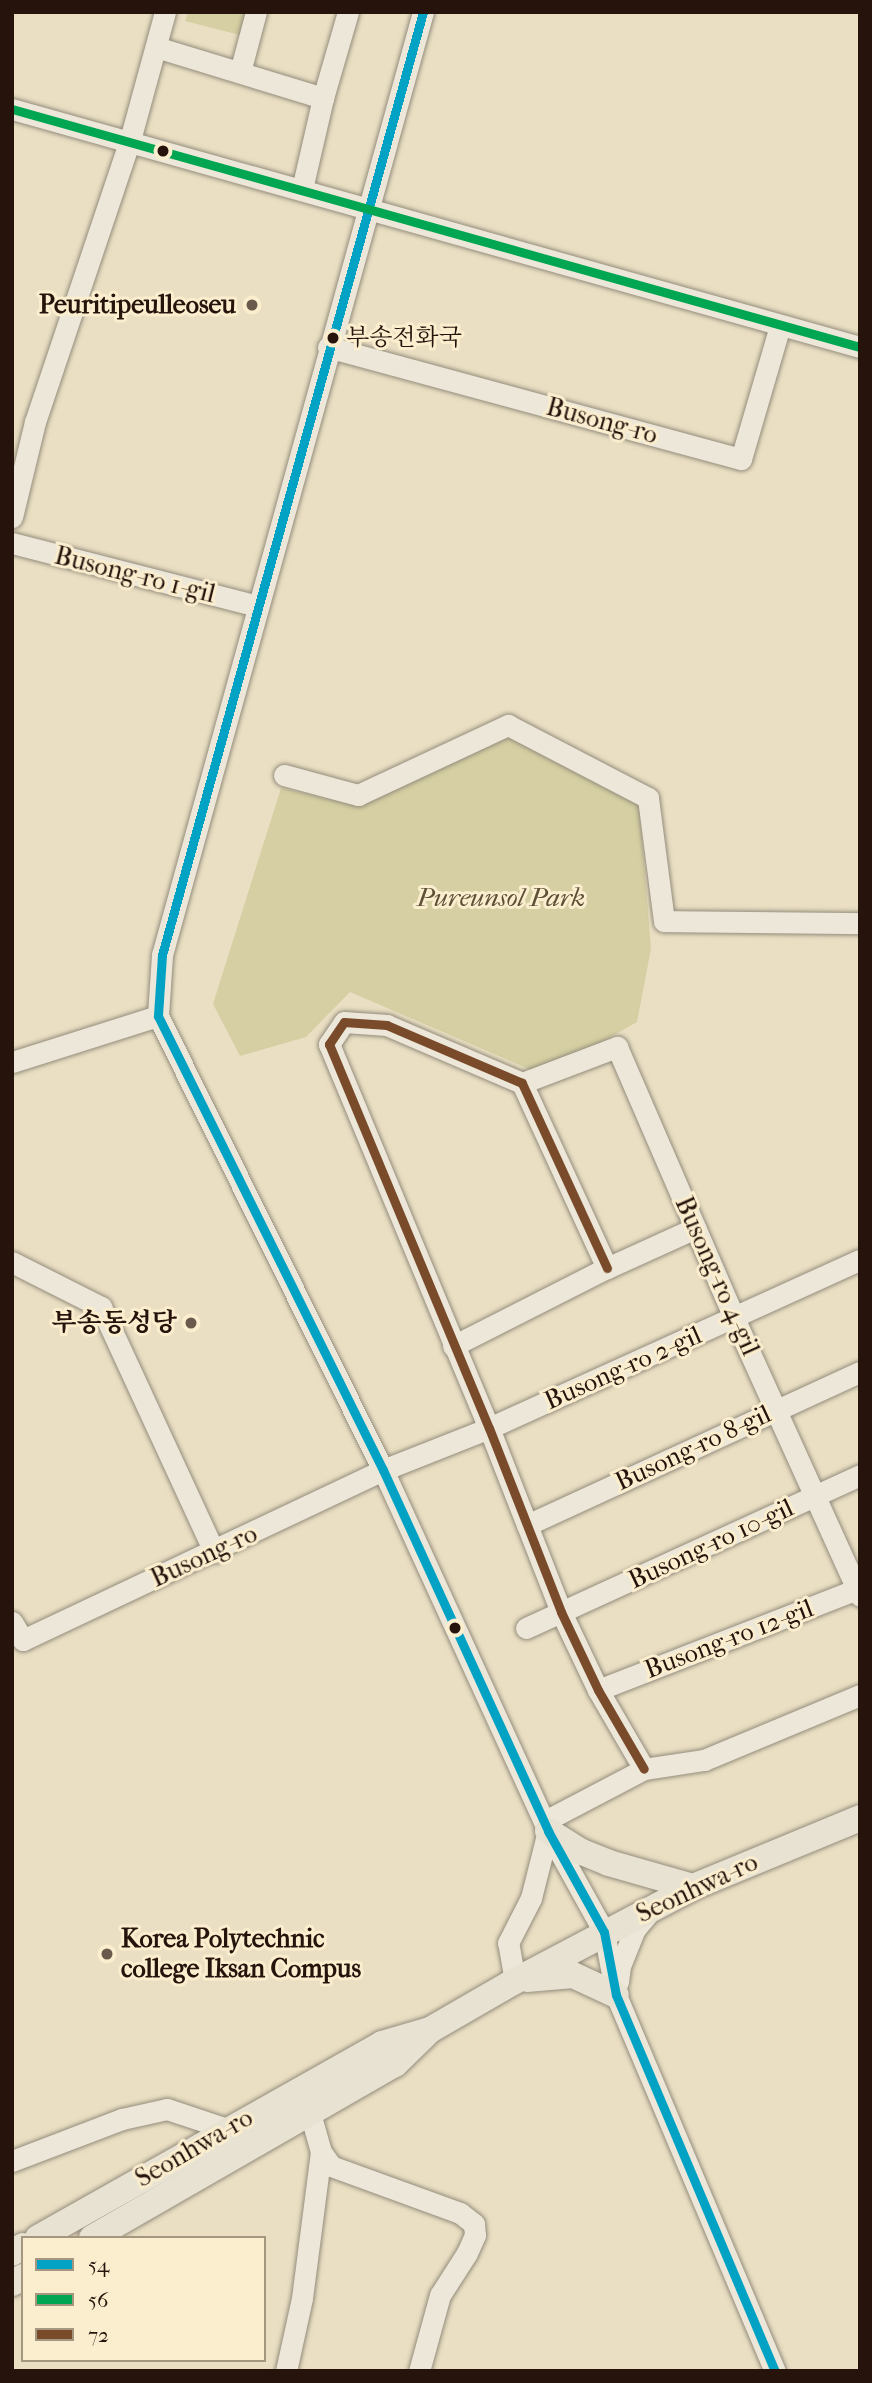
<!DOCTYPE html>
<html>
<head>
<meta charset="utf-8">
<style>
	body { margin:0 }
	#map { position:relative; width:872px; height:2383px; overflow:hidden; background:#eadfc3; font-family:"IM FELL French Canon","Noto Serif KR",serif }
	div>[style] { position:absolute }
	.green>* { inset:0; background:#d5cfa3 }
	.roads { filter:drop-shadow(0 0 2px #948c7c) drop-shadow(0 0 2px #948c7c) }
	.minor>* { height:21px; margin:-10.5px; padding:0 10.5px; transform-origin:10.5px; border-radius:10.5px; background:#ece7d9 }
	.major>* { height:26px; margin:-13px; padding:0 13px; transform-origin:13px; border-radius:13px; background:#e8e2d3 }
	.bus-1>* { height:9px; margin:-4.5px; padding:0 4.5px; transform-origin:4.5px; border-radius:4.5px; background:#02a2c4 }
	.bus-2>* { height:9px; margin:-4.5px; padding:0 4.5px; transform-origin:4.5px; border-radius:4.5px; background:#00a651 }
	.bus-3>* { height:9px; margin:-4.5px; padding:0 4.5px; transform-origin:4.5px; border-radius:4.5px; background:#7a4b2a }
	.dots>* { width:19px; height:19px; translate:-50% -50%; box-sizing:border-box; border:4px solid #fbeece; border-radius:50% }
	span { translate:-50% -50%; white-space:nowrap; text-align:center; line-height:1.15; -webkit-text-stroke:6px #fbeece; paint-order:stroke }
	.bus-label { font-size:24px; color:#25130c }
	.left { translate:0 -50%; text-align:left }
	.poi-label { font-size:26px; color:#25130c; font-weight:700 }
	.right { translate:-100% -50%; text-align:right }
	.street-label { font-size:26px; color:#25130c }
	.park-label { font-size:26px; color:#5d5037; font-style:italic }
	.frame { position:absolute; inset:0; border:14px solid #25130c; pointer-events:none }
	.legend { position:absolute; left:21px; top:2236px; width:245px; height:126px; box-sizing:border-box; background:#fbeece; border:2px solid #a59680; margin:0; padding:9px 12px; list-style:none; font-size:21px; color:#25130c }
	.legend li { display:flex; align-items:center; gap:14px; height:35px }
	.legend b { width:35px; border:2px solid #a59680 }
</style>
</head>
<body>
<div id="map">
	<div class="green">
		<i style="clip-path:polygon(188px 12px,246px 12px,240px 35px,185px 21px)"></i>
		<i style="clip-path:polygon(510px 734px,639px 803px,651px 949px,637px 1022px,543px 1075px,350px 992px,306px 1037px,240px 1056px,213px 1004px,281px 788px,358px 806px)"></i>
	</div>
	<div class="roads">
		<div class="minor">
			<i style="left:423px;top:12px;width:978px;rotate:105.47deg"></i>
			<i style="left:162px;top:955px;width:61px;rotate:93.8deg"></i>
			<i style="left:158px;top:1016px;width:507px;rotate:63.64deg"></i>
			<i style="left:383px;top:1470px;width:397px;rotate:65.4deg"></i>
			<i style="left:548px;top:1831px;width:115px;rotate:61deg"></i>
			<i style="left:604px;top:1932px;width:64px;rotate:79.2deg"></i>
			<i style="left:616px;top:1995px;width:408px;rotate:67.1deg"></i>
			<i style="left:156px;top:47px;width:175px;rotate:17deg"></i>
			<i style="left:240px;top:72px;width:62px;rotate:-75.1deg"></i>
			<i style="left:12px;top:109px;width:881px;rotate:15.68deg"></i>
			<i style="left:302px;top:189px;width:93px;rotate:-77deg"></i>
			<i style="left:323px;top:98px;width:90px;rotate:-73.8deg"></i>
			<i style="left:328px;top:347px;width:428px;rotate:15.2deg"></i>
			<i style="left:741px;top:459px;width:139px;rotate:-73.7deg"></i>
			<i style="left:12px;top:517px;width:98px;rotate:-76.4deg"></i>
			<i style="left:35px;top:422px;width:298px;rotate:-71.4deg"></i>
			<i style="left:130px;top:140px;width:133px;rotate:-74.7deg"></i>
			<i style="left:12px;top:543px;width:254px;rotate:14.4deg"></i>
			<i style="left:284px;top:775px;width:77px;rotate:15.1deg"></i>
			<i style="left:358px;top:795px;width:166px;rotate:-25deg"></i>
			<i style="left:508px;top:725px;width:158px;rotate:27.5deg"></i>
			<i style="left:648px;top:798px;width:124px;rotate:82.6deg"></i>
			<i style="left:664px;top:921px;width:196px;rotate:0.6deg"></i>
			<i style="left:12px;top:1062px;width:153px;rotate:-17.5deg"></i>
			<i style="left:522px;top:1083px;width:102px;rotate:-20.8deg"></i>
			<i style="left:617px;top:1047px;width:295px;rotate:66.6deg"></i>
			<i style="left:734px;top:1318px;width:305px;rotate:65.6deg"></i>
			<i style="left:12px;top:1262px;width:100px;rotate:26.8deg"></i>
			<i style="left:101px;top:1307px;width:270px;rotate:65.2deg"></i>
			<i style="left:607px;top:1268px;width:204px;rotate:-114.7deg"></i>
			<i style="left:522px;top:1083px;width:147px;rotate:-156.8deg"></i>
			<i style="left:387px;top:1025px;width:43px;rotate:-176deg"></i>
			<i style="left:344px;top:1022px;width:27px;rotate:124deg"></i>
			<i style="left:329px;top:1044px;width:416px;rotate:67.4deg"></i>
			<i style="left:489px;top:1428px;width:198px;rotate:68.6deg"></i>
			<i style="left:561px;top:1612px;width:86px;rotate:64.6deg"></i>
			<i style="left:598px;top:1690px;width:91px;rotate:59.8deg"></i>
			<i style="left:453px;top:1346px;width:173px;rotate:-26.9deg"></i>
			<i style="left:607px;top:1268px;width:97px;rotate:-24.4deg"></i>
			<i style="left:527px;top:1525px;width:366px;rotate:-24.7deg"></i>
			<i style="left:12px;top:1622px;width:21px;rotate:59deg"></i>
			<i style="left:23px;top:1640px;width:398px;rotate:-25.3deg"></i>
			<i style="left:383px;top:1470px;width:114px;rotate:-21.6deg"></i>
			<i style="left:489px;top:1428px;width:407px;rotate:-24.4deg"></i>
			<i style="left:526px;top:1628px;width:367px;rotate:-24.6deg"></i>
			<i style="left:598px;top:1690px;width:281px;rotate:-21.3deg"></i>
			<i style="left:545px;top:1821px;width:112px;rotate:-27.7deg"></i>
			<i style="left:644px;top:1769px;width:61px;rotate:-8.5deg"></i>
			<i style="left:704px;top:1760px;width:169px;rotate:-22.6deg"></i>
			<i style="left:515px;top:1981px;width:39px;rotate:-100deg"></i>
			<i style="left:508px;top:1943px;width:51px;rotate:-62.9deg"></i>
			<i style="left:531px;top:1898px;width:69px;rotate:-75.8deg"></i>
			<i style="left:618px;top:1982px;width:16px;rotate:-83deg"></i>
			<i style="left:620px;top:1966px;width:40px;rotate:-68deg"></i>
			<i style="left:635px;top:1929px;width:23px;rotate:-50deg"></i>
			<i style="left:310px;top:2113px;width:41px;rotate:74.2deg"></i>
			<i style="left:321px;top:2152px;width:17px;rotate:54deg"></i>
			<i style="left:331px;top:2166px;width:137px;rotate:20deg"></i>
			<i style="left:460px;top:2213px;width:18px;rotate:38deg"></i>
			<i style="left:474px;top:2224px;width:11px;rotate:85deg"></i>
			<i style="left:475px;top:2235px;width:20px;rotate:114deg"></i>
			<i style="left:467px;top:2253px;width:50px;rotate:122.7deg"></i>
			<i style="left:440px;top:2295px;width:79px;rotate:105.4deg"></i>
			<i style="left:12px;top:2161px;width:118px;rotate:-20.9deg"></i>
			<i style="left:122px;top:2119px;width:46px;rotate:-12.5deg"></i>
			<i style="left:167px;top:2109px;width:63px;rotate:18.4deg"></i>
			<i style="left:286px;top:2371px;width:75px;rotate:-77.6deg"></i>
			<i style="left:302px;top:2298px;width:147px;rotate:-82.6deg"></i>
		</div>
		<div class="major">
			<i style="left:548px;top:1831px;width:40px;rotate:32deg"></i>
			<i style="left:582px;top:1852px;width:29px;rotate:22deg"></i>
			<i style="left:609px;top:1863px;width:87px;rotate:15.9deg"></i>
			<i style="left:527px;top:1979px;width:46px;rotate:-5deg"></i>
			<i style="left:573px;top:1975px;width:47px;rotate:24.9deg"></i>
			<i style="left:38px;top:2238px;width:395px;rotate:-29.4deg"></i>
			<i style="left:382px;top:2044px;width:50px;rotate:-16.3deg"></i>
			<i style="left:430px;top:2030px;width:98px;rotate:-30deg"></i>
			<i style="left:515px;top:1981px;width:201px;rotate:-27.8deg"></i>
			<i style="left:693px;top:1887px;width:181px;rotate:-22.4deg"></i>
			<i style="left:92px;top:2238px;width:349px;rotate:-29.9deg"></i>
			<i style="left:395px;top:2064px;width:43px;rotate:-44.1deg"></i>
			<i style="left:12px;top:2253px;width:13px;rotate:-32deg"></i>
			<i style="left:12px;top:2283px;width:13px;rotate:-29deg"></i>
		</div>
	</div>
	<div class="bus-1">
		<i style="left:423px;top:12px;width:978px;rotate:105.47deg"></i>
		<i style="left:162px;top:955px;width:61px;rotate:93.8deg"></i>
		<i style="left:158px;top:1016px;width:507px;rotate:63.64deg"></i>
		<i style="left:383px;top:1470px;width:397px;rotate:65.4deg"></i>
		<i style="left:548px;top:1831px;width:115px;rotate:61deg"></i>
		<i style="left:604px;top:1932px;width:64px;rotate:79.2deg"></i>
		<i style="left:616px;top:1995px;width:408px;rotate:67.1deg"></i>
	</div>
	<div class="bus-2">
		<i style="left:12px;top:109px;width:881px;rotate:15.68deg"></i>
	</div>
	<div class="bus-3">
		<i style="left:607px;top:1268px;width:204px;rotate:-114.7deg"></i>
		<i style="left:522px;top:1083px;width:147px;rotate:-156.8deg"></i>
		<i style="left:387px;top:1025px;width:43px;rotate:-176deg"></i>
		<i style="left:344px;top:1022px;width:27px;rotate:124deg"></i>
		<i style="left:329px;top:1044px;width:416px;rotate:67.4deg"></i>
		<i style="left:489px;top:1428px;width:198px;rotate:68.6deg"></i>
		<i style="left:561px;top:1612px;width:86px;rotate:64.6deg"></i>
		<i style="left:598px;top:1690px;width:91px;rotate:59.8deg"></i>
	</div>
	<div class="dots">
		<i style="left:163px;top:151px;background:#25130c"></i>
		<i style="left:252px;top:305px;background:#6a5a4c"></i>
		<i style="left:333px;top:338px;background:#25130c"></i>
		<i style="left:191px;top:1323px;background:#6a5a4c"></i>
		<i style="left:455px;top:1628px;background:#25130c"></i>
		<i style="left:107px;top:1954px;background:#6a5a4c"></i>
	</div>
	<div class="bus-label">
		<span class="left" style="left:346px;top:338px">부송전화국</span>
	</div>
	<div class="poi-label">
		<span class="right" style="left:236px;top:305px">Peuritipeulleoseu</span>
		<span class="right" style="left:177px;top:1323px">부송동성당</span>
		<span class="left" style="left:121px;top:1954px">Korea Polytechnic<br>college Iksan Compus</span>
	</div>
	<div class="street-label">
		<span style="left:602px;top:421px;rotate:15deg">Busong-ro</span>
		<span style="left:135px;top:575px;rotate:14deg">Busong-ro 1-gil</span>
		<span style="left:717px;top:1276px;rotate:66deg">Busong-ro 4-gil</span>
		<span style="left:623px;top:1368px;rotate:-24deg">Busong-ro 2-gil</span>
		<span style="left:693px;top:1448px;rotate:-25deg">Busong-ro 8-gil</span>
		<span style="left:711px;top:1544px;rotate:-25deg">Busong-ro 10-gil</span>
		<span style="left:204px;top:1556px;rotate:-25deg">Busong-ro</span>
		<span style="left:729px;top:1639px;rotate:-21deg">Busong-ro 12-gil</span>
		<span style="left:697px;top:1888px;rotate:-25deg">Seonhwa-ro</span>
		<span style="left:194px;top:2148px;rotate:-30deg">Seonhwa-ro</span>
	</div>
	<div class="park-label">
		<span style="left:501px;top:898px">Pureunsol Park</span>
	</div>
	<div class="frame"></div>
	<ul class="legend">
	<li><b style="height:9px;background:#02a2c4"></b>54</li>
	<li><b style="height:9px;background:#00a651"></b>56</li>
	<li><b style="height:9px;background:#7a4b2a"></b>72</li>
	</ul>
</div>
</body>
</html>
